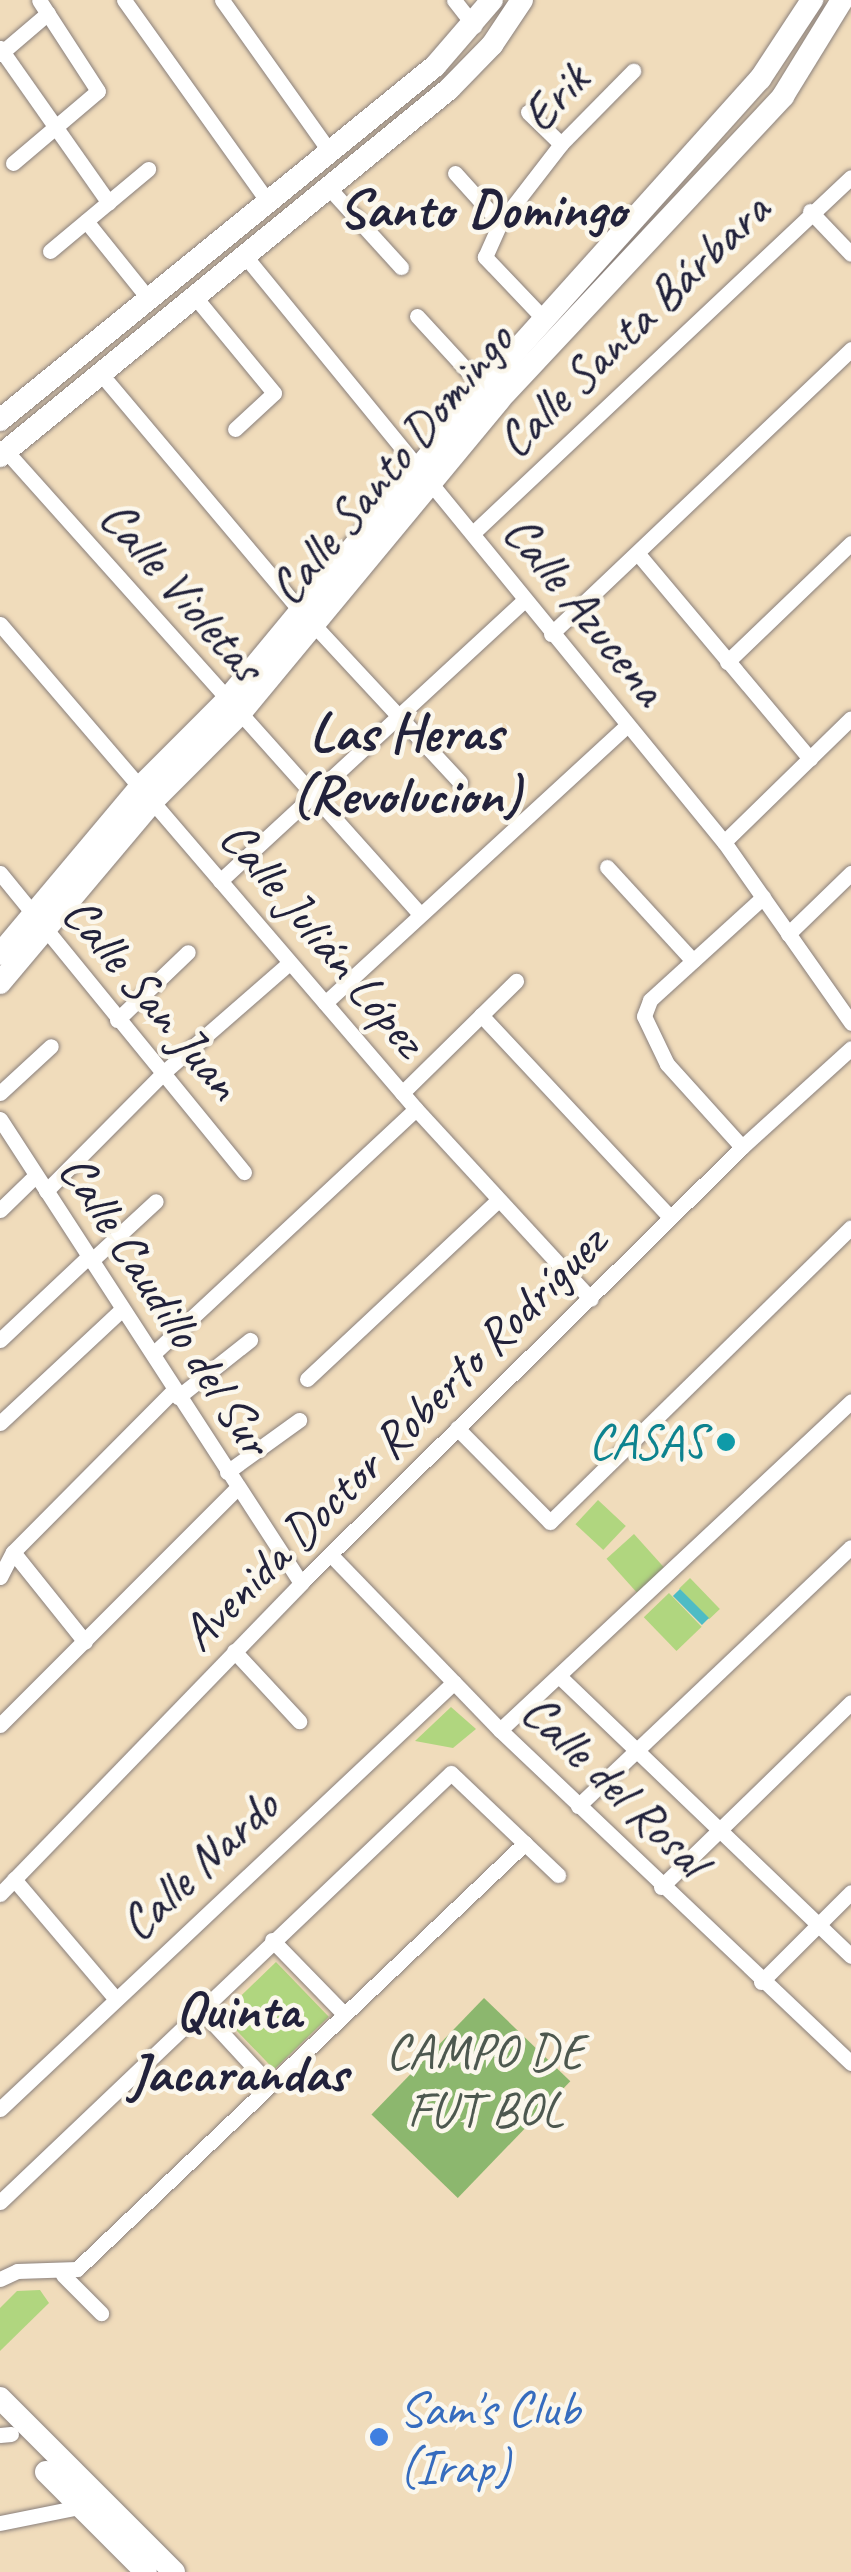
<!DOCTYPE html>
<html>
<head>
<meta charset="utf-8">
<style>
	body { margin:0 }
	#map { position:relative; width:851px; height:2572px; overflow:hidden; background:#f0dcbb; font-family:Caveat,sans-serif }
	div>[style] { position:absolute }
	.green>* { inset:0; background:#b0d67f; transform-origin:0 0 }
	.forest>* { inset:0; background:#8cb76e; transform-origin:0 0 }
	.water>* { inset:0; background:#4ebcc5; transform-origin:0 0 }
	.roads { filter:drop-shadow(0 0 2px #897f7b) drop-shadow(0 0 2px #897f7b) }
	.street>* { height:15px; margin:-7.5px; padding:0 7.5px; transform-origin:7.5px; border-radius:7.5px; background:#fff }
	.secondary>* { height:22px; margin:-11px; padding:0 11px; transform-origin:11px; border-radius:11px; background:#fff }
	.dots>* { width:28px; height:28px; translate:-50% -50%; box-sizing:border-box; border:5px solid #fbf7ec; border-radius:50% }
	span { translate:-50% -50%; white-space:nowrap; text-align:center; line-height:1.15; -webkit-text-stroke:9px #fbf7ec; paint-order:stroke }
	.street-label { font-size:50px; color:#22223b }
	.culture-label { font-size:50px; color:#0d838f }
	.right { translate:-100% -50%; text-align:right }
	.park-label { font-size:50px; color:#4d584f }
	.shop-label { font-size:50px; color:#366cbe }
	.left { translate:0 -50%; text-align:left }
	.quarter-label { font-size:55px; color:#22223b; font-weight:700 }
</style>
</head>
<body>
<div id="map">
	<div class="green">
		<i style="left:598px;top:1500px;width:38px;height:33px;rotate:43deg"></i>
		<i style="left:634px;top:1534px;width:48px;height:37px;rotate:48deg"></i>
		<i style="left:690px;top:1578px;width:43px;height:15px;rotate:46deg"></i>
		<i style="left:669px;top:1593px;width:47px;height:35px;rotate:46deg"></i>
		<i style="clip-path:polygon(451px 1707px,476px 1729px,453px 1748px,415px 1741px)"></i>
		<i style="left:276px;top:1962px;width:76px;height:76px;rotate:46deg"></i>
		<i style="clip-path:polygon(40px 2290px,49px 2303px,0 2351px,0 2308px,17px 2291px)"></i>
	</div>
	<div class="forest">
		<i style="left:484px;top:1998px;width:120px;height:162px;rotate:44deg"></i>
	</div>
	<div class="water">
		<i style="left:680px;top:1589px;width:41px;height:10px;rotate:45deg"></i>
	</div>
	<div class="roads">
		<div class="street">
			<i style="left:124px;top:0;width:248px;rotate:54.5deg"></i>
			<i style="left:222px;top:0;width:186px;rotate:54.6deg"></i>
			<i style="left:454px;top:0;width:33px;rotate:52deg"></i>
			<i style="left:0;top:48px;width:189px;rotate:54.9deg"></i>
			<i style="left:0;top:54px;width:63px;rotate:-40.5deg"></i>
			<i style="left:528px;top:112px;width:46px;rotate:44.1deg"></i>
			<i style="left:13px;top:163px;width:111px;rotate:-40.3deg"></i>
			<i style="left:98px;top:91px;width:108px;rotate:-123deg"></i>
			<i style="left:455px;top:173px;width:67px;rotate:48deg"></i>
			<i style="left:329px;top:188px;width:107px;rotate:47.7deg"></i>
			<i style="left:810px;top:211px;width:59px;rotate:46.4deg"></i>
			<i style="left:86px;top:221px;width:99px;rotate:51.2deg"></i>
			<i style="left:50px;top:251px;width:128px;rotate:-39.9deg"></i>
			<i style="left:245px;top:256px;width:757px;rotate:50.74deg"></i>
			<i style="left:724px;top:842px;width:221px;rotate:54.9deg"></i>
			<i style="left:195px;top:297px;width:124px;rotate:50.5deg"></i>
			<i style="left:274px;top:393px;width:53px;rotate:137.3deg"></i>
			<i style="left:417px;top:316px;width:100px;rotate:47.4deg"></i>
			<i style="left:544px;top:319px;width:86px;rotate:-133.6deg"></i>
			<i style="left:485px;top:257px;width:37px;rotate:-66deg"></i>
			<i style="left:500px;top:223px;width:100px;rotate:-52.3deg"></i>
			<i style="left:561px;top:144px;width:103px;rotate:-45.4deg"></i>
			<i style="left:101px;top:374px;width:309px;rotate:49.9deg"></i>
			<i style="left:300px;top:610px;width:235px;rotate:47.1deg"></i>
			<i style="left:6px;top:451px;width:621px;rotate:48.2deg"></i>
			<i style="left:473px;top:533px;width:519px;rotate:-43.28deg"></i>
			<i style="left:639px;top:555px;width:266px;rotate:50deg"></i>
			<i style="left:0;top:624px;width:639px;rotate:49.38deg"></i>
			<i style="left:416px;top:1109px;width:258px;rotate:47.4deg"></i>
			<i style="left:551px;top:634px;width:414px;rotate:-43.5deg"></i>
			<i style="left:727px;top:662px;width:172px;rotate:-43.8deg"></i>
			<i style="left:724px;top:842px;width:177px;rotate:-44.3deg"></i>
			<i style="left:607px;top:867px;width:127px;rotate:47.5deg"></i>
			<i style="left:0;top:873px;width:386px;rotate:50.8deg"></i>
			<i style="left:220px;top:881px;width:415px;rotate:-42.7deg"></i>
			<i style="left:788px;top:934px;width:88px;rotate:-44.1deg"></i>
			<i style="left:325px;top:1003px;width:409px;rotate:-42.6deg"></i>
			<i style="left:481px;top:1015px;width:277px;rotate:46.9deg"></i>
			<i style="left:117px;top:1020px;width:98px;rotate:-43.8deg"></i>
			<i style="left:0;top:1093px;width:69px;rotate:-42.7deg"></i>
			<i style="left:402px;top:1093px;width:160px;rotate:-44.5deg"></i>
			<i style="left:0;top:1119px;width:553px;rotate:57.03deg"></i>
			<i style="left:742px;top:1147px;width:112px;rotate:-132.1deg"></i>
			<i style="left:667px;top:1064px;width:53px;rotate:-115.6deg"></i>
			<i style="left:644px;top:1016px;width:17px;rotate:-69deg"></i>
			<i style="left:650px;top:1000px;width:153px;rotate:-42.3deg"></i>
			<i style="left:46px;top:1191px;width:166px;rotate:-45.2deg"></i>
			<i style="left:163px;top:1073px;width:167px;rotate:-41.1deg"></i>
			<i style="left:0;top:1210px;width:49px;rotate:-44.2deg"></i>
			<i style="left:91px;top:1261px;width:88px;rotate:-42.7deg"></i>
			<i style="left:0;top:1340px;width:121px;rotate:-43.3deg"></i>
			<i style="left:153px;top:1354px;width:359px;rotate:-43deg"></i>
			<i style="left:307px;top:1379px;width:260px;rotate:-43.1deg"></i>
			<i style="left:178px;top:1397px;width:92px;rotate:-38.4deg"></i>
			<i style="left:0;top:1423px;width:166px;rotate:-43deg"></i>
			<i style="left:457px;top:1428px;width:132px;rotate:45.3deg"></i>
			<i style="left:550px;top:1522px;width:421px;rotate:-44.4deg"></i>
			<i style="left:227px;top:1472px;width:89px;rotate:-35.8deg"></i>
			<i style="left:13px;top:1552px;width:115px;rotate:51.3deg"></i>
			<i style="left:331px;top:1555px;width:243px;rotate:46deg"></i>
			<i style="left:500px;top:1730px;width:484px;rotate:43.5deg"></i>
			<i style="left:0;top:1577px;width:28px;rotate:-63deg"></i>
			<i style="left:13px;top:1552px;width:228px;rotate:-45.2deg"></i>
			<i style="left:234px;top:1651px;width:96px;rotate:47.1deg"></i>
			<i style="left:560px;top:1677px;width:403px;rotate:43.8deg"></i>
			<i style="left:0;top:1725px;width:335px;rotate:-45deg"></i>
			<i style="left:500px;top:1730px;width:481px;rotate:-43.1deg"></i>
			<i style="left:578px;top:1806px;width:376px;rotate:-43.5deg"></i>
			<i style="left:14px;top:1879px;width:156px;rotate:49.7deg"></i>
			<i style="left:661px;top:1887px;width:265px;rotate:-44.2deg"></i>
			<i style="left:0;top:1894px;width:433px;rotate:-45.9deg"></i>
			<i style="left:301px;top:1583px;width:620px;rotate:-44.67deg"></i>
			<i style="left:742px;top:1147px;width:147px;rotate:-42.2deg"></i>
			<i style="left:272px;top:1940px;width:103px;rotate:45.8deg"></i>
			<i style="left:761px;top:1982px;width:127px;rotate:-45deg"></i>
			<i style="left:199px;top:2008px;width:105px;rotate:47.3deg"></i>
			<i style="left:0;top:2109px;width:623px;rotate:-43.24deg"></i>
			<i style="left:0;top:2202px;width:622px;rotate:-43.57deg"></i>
			<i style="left:451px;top:1773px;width:148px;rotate:43.6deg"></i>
			<i style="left:63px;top:2275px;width:54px;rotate:45deg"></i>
			<i style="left:0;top:2279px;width:19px;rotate:-25deg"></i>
			<i style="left:17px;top:2271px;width:60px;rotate:-1.9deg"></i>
			<i style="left:77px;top:2269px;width:618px;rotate:-43.56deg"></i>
			<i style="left:0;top:2435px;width:11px;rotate:-5deg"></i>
			<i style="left:0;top:2523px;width:81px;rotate:-11.4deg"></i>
		</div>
		<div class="secondary">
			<i style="left:0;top:420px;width:561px;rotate:-39.14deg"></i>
			<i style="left:435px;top:66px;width:87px;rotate:-49.2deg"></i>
			<i style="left:0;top:456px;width:580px;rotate:-39.26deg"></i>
			<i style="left:449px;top:89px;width:62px;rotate:-45.7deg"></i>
			<i style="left:492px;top:45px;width:54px;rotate:-56.3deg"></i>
			<i style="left:0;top:954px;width:219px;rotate:-50deg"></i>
			<i style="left:141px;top:786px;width:119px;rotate:-45deg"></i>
			<i style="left:225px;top:702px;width:452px;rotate:-50.4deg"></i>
			<i style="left:513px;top:354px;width:370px;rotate:-48.1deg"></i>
			<i style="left:760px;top:79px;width:95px;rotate:-56.6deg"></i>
			<i style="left:0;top:983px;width:239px;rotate:-49.9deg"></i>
			<i style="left:154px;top:800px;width:119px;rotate:-45deg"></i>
			<i style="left:238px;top:716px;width:410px;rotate:-50.4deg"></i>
			<i style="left:499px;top:400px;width:416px;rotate:-46.9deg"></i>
			<i style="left:783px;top:96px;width:113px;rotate:-58.4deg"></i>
			<i style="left:0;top:2398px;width:246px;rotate:45deg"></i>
			<i style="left:46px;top:2472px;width:141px;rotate:45deg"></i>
		</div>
	</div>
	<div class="dots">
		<i style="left:726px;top:1442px;background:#0f9aa8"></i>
		<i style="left:379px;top:2437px;background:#3f7fe0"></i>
	</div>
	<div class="street-label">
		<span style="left:555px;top:97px;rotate:-47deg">Erik</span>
		<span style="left:633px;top:325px;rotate:-44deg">Calle Santa Bárbara</span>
		<span style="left:391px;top:464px;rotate:-50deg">Calle Santo Domingo</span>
		<span style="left:182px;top:591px;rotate:49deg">Calle Violetas</span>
		<span style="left:585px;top:610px;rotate:51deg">Calle Azucena</span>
		<span style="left:323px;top:938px;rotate:50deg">Calle Julián López</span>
		<span style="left:152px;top:998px;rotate:50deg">Calle San Juan</span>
		<span style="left:166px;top:1305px;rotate:57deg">Calle Caudillo del Sur</span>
		<span style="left:393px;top:1438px;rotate:-45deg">Avenida Doctor Roberto Rodríguez</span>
		<span style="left:615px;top:1785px;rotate:44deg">Calle del Rosal</span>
		<span style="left:199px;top:1865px;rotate:-43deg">Calle Nardo</span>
	</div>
	<div class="culture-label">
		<span class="right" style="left:706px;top:1442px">CASAS</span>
	</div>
	<div class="park-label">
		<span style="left:485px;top:2080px">CAMPO DE<br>FUT BOL</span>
	</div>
	<div class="shop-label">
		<span class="left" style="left:399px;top:2437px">Sam's Club<br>(Irap)</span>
	</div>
	<div class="quarter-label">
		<span style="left:482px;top:210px">Santo Domingo</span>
		<span style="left:406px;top:764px">Las Heras<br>(Revolucion)</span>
		<span style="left:238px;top:2042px">Quinta<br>Jacarandas</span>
	</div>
</div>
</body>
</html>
